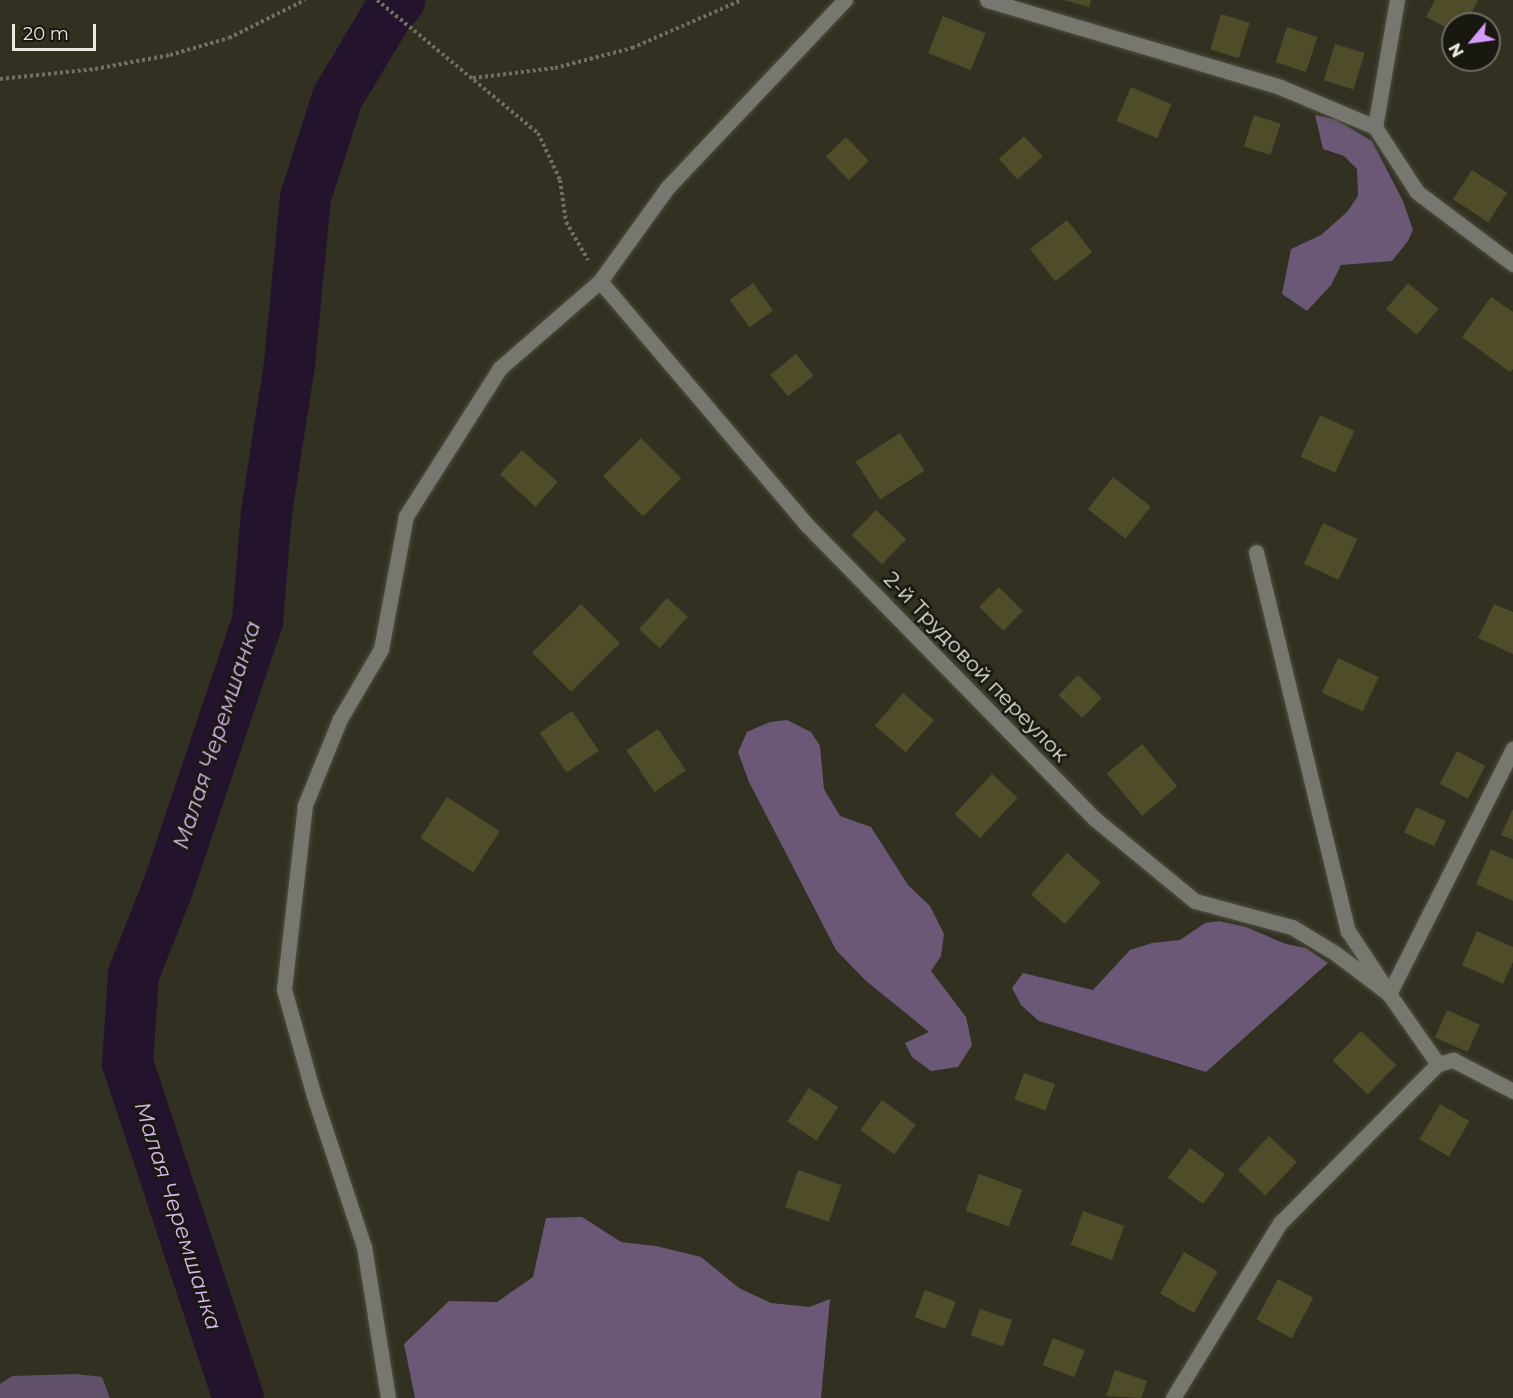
<!DOCTYPE html>
<html>
<head>
<meta charset="utf-8">
<style>
	body { margin:0 }
	#map { position:relative; width:1513px; height:1398px; overflow:hidden; background:#313021; font-family:Montserrat,sans-serif }
	div>[style] { position:absolute }
	.green>* { inset:0; background:#605169 }
	.forest>* { inset:0; background:#6b5876 }
	.river>* { height:51px; margin:-25.5px; padding:0 25.5px; transform-origin:25.5px; border-radius:25.5px; background:#23132c }
	.building>* { inset:0; background:#4f4c2a; transform-origin:0 0 }
	.path>* { height:4px; margin-top:-2px; transform-origin:0; background:repeating-linear-gradient(90deg,#6f6f62 0 3px,transparent 0 6px) }
	.roads { filter:drop-shadow(0 0 2px #4e4e40) drop-shadow(0 0 2px #4e4e40) }
	.minor>* { height:15px; margin:-7.5px; padding:0 7.5px; transform-origin:7.5px; border-radius:7.5px; background:#777770 }
	span { translate:-50% -50%; white-space:nowrap; text-align:center; line-height:1.15; -webkit-text-stroke:5px #181811; paint-order:stroke }
	.street-label { font-size:21px; color:#e9e9e0 }
	.water-label { font-size:22px; color:#d9b7ed; font-style:italic }
	.north { position:absolute; left:1441px; top:12px; width:60px; height:60px; box-sizing:border-box; background:#181811; border:2px solid #6c6c64; border-radius:50%; rotate:241deg; font-size:16px; font-weight:700; line-height:24px; text-align:center; color:#e9e9e0 }
	.north::after { content:''; display:block; margin:auto; width:21px; height:27px; background:#d79bf9; clip-path:polygon(50% 0,100% 100%,50% 72%,0 100%) }
	.scale { position:absolute; left:12px; top:24px; width:84px; height:27px; box-sizing:border-box; border:3px solid #e9e9e0; border-top:0; padding-left:8px; font-size:18px; line-height:21px; white-space:nowrap; color:#e9e9e0; -webkit-text-stroke:4px #181811; paint-order:stroke }
</style>
</head>
<body>
<div id="map">
	<div class="green">
		<i style="clip-path:polygon(76px 1374px,102px 1377px,110px 1398px,0 1398px,0 1384px,12px 1376px)"></i>
	</div>
	<div class="forest">
		<i style="clip-path:polygon(1315px 115px,1335px 119px,1372px 141px,1403px 201px,1413px 230px,1408px 241px,1392px 261px,1341px 265px,1331px 285px,1307px 311px,1282px 294px,1291px 249px,1321px 235px,1347px 212px,1358px 196px,1357px 169px,1344px 156px,1323px 149px)"></i>
		<i style="clip-path:polygon(787px 720px,811px 732px,820px 746px,824px 789px,840px 816px,871px 827px,908px 885px,930px 906px,944px 934px,941px 956px,931px 971px,966px 1017px,972px 1045px,958px 1067px,931px 1071px,912px 1057px,905px 1043px,929px 1032px,865px 980px,836px 950px,749px 782px,738px 752px,747px 732px,770px 722px)"></i>
		<i style="clip-path:polygon(1219px 921px,1246px 927px,1286px 944px,1306px 948px,1328px 963px,1206px 1072px,1039px 1021px,1021px 1005px,1012px 988px,1023px 973px,1093px 990px,1130px 950px,1152px 943px,1180px 940px,1205px 923px)"></i>
		<i style="clip-path:polygon(582px 1217px,621px 1242px,656px 1246px,701px 1257px,739px 1288px,771px 1303px,809px 1307px,830px 1299px,821px 1398px,415px 1398px,404px 1344px,449px 1301px,497px 1302px,533px 1277px,546px 1218px)"></i>
	</div>
	<div class="river">
		<i style="left:238px;top:1398px;width:353px;rotate:-108.3deg"></i>
		<i style="left:127px;top:1063px;width:89px;rotate:-86.1deg"></i>
		<i style="left:133px;top:974px;width:92px;rotate:-68.4deg"></i>
		<i style="left:167px;top:888px;width:282px;rotate:-71.4deg"></i>
		<i style="left:257px;top:621px;width:109px;rotate:-85.3deg"></i>
		<i style="left:266px;top:512px;width:151px;rotate:-81.2deg"></i>
		<i style="left:289px;top:363px;width:167px;rotate:-84.5deg"></i>
		<i style="left:305px;top:197px;width:105px;rotate:-72.3deg"></i>
		<i style="left:337px;top:97px;width:96px;rotate:-59.1deg"></i>
		<i style="left:386px;top:15px;width:20px;rotate:-49deg"></i>
	</div>
	<div class="building">
		<i style="clip-path:polygon(1064px 0,1091px 0,1089px 7px)"></i>
		<i style="clip-path:polygon(1435px 0,1478px 0,1466px 24px,1453px 24px,1453px 31px,1426px 17px)"></i>
		<i style="left:1221px;top:14px;width:30px;height:37px;rotate:17deg"></i>
		<i style="left:943px;top:16px;width:46px;height:40px;rotate:22deg"></i>
		<i style="left:1287px;top:27px;width:32px;height:37px;rotate:18deg"></i>
		<i style="left:1335px;top:44px;width:31px;height:38px;rotate:17deg"></i>
		<i style="left:1131px;top:87px;width:44px;height:37px;rotate:23deg"></i>
		<i style="left:1254px;top:115px;width:28px;height:33px;rotate:18deg"></i>
		<i style="left:1024px;top:136px;width:28px;height:34px;rotate:48deg"></i>
		<i style="left:846px;top:137px;width:33px;height:28px;rotate:46deg"></i>
		<i style="left:1472px;top:170px;width:42px;height:35px;rotate:33deg"></i>
		<i style="left:1067px;top:220px;width:41px;height:47px;rotate:52deg"></i>
		<i style="left:753px;top:283px;width:34px;height:29px;rotate:54deg"></i>
		<i style="left:1408px;top:283px;width:40px;height:34px;rotate:40deg"></i>
		<i style="clip-path:polygon(1491px 297px,1513px 312px,1513px 369px,1510px 372px,1462px 337px)"></i>
		<i style="left:796px;top:354px;width:28px;height:33px;rotate:51deg"></i>
		<i style="left:1320px;top:415px;width:38px;height:46px;rotate:25deg"></i>
		<i style="left:900px;top:433px;width:45px;height:53px;rotate:57deg"></i>
		<i style="left:641px;top:438px;width:57px;height:54px;rotate:45deg"></i>
		<i style="left:522px;top:450px;width:48px;height:33px;rotate:42deg"></i>
		<i style="left:1113px;top:477px;width:48px;height:41px;rotate:38deg"></i>
		<i style="left:876px;top:510px;width:42px;height:35px;rotate:44deg"></i>
		<i style="left:1323px;top:523px;width:38px;height:45px;rotate:25deg"></i>
		<i style="left:999px;top:587px;width:34px;height:28px;rotate:45deg"></i>
		<i style="left:667px;top:598px;width:28px;height:42px;rotate:42deg"></i>
		<i style="left:581px;top:604px;width:55px;height:69px;rotate:45deg"></i>
		<i style="clip-path:polygon(1494px 604px,1513px 612px,1513px 654px,1478px 638px)"></i>
		<i style="left:1338px;top:658px;width:45px;height:38px;rotate:25deg"></i>
		<i style="left:1078px;top:675px;width:33px;height:28px;rotate:44deg"></i>
		<i style="left:903px;top:693px;width:41px;height:43px;rotate:41deg"></i>
		<i style="left:572px;top:711px;width:48px;height:39px;rotate:56deg"></i>
		<i style="left:658px;top:729px;width:50px;height:38px;rotate:56deg"></i>
		<i style="left:1142px;top:744px;width:55px;height:46px;rotate:50deg"></i>
		<i style="left:1457px;top:751px;width:32px;height:37px;rotate:28deg"></i>
		<i style="left:992px;top:774px;width:35px;height:55px;rotate:43deg"></i>
		<i style="left:447px;top:797px;width:63px;height:49px;rotate:33deg"></i>
		<i style="left:1416px;top:807px;width:33px;height:28px;rotate:25deg"></i>
		<i style="clip-path:polygon(1513px 809px,1513px 840px,1501px 835px)"></i>
		<i style="clip-path:polygon(1491px 849px,1513px 859px,1513px 901px,1476px 884px)"></i>
		<i style="left:1067px;top:853px;width:45px;height:55px;rotate:41deg"></i>
		<i style="clip-path:polygon(1477px 931px,1513px 947px,1513px 962px,1503px 984px,1462px 965px)"></i>
		<i style="left:1447px;top:1010px;width:36px;height:30px;rotate:24deg"></i>
		<i style="left:1361px;top:1031px;width:49px;height:41px;rotate:44deg"></i>
		<i style="left:1024px;top:1073px;width:33px;height:28px;rotate:20deg"></i>
		<i style="left:809px;top:1088px;width:35px;height:40px;rotate:33deg"></i>
		<i style="left:882px;top:1100px;width:42px;height:37px;rotate:36deg"></i>
		<i style="left:1440px;top:1104px;width:34px;height:41px;rotate:30deg"></i>
		<i style="left:1269px;top:1136px;width:38px;height:46px;rotate:43deg"></i>
		<i style="left:1190px;top:1148px;width:44px;height:37px;rotate:37deg"></i>
		<i style="left:798px;top:1170px;width:46px;height:39px;rotate:19deg"></i>
		<i style="left:979px;top:1174px;width:46px;height:39px;rotate:20deg"></i>
		<i style="left:1083px;top:1211px;width:44px;height:36px;rotate:20deg"></i>
		<i style="left:1184px;top:1252px;width:39px;height:48px;rotate:30deg"></i>
		<i style="left:1278px;top:1279px;width:40px;height:46px;rotate:28deg"></i>
		<i style="left:925px;top:1290px;width:33px;height:29px;rotate:21deg"></i>
		<i style="left:980px;top:1309px;width:34px;height:28px;rotate:19deg"></i>
		<i style="left:1053px;top:1338px;width:34px;height:29px;rotate:21deg"></i>
		<i style="clip-path:polygon(1115px 1370px,1147px 1381px,1141px 1398px,1106px 1396px)"></i>
	</div>
	<div class="path">
		<i style="left:377px;top:0;width:209px;rotate:39.6deg"></i>
		<i style="left:538px;top:133px;width:52px;rotate:64.9deg"></i>
		<i style="left:560px;top:180px;width:42px;rotate:81.9deg"></i>
		<i style="left:566px;top:222px;width:44px;rotate:59.9deg"></i>
		<i style="left:473px;top:78px;width:83px;rotate:-7deg"></i>
		<i style="left:555px;top:68px;width:80px;rotate:-14.6deg"></i>
		<i style="left:632px;top:48px;width:120px;rotate:-23.6deg"></i>
		<i style="left:0;top:79px;width:96px;rotate:-6deg"></i>
		<i style="left:95px;top:69px;width:76px;rotate:-10.6deg"></i>
		<i style="left:170px;top:55px;width:61px;rotate:-16.1deg"></i>
		<i style="left:229px;top:38px;width:85px;rotate:-26.6deg"></i>
	</div>
	<div class="roads">
		<div class="minor">
			<i style="left:987px;top:0;width:306px;rotate:16.5deg"></i>
			<i style="left:1280px;top:87px;width:103px;rotate:22.8deg"></i>
			<i style="left:1375px;top:127px;width:77px;rotate:57.1deg"></i>
			<i style="left:1417px;top:192px;width:120px;rotate:36.9deg"></i>
			<i style="left:1375px;top:127px;width:129px;rotate:-80.2deg"></i>
			<i style="left:600px;top:281px;width:319px;rotate:49.7deg"></i>
			<i style="left:806px;top:524px;width:413px;rotate:45.6deg"></i>
			<i style="left:1095px;top:819px;width:129px;rotate:39.4deg"></i>
			<i style="left:1195px;top:901px;width:100px;rotate:15deg"></i>
			<i style="left:1292px;top:927px;width:50px;rotate:31.2deg"></i>
			<i style="left:1335px;top:953px;width:68px;rotate:37.2deg"></i>
			<i style="left:1256px;top:552px;width:390px;rotate:76.4deg"></i>
			<i style="left:1348px;top:931px;width:64px;rotate:56.6deg"></i>
			<i style="left:1438px;top:1064px;width:16px;rotate:-15deg"></i>
			<i style="left:1453px;top:1060px;width:68px;rotate:27.3deg"></i>
			<i style="left:388px;top:1398px;width:153px;rotate:-99deg"></i>
			<i style="left:364px;top:1247px;width:159px;rotate:-108.3deg"></i>
			<i style="left:314px;top:1096px;width:111px;rotate:-105.7deg"></i>
			<i style="left:284px;top:989px;width:185px;rotate:-83.5deg"></i>
			<i style="left:305px;top:805px;width:93px;rotate:-67.9deg"></i>
			<i style="left:340px;top:719px;width:81px;rotate:-59.6deg"></i>
			<i style="left:381px;top:649px;width:135px;rotate:-79.4deg"></i>
			<i style="left:406px;top:516px;width:175px;rotate:-57.6deg"></i>
			<i style="left:500px;top:368px;width:133px;rotate:-41deg"></i>
			<i style="left:600px;top:281px;width:115px;rotate:-54.2deg"></i>
			<i style="left:667px;top:188px;width:259px;rotate:-46.6deg"></i>
			<i style="left:1173px;top:1398px;width:205px;rotate:-58.6deg"></i>
			<i style="left:1280px;top:1223px;width:224px;rotate:-45.2deg"></i>
			<i style="left:1438px;top:1064px;width:85px;rotate:-125deg"></i>
			<i style="left:1389px;top:994px;width:275px;rotate:-63.2deg"></i>
		</div>
	</div>
	<div class="street-label">
		<span style="left:976px;top:667px;rotate:46deg">2-й Трудовой переулок</span>
	</div>
	<div class="water-label">
		<span style="left:217px;top:735px;rotate:-72deg">Малая Черемшанка</span>
		<span style="left:178px;top:1216px;rotate:72deg">Малая Черемшанка</span>
	</div>
	<div class="north">N</div>
	<div class="scale">20 m</div>
</div>
</body>
</html>
